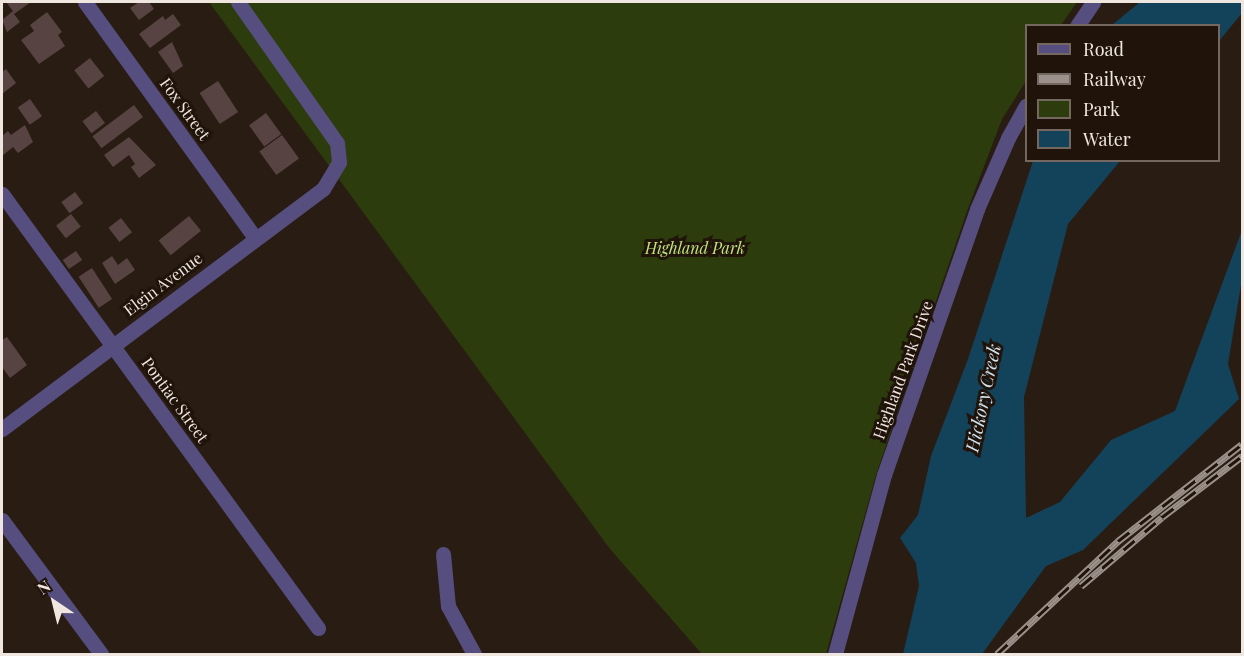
<!DOCTYPE html>
<html>
<head>
<meta charset="utf-8">
<style>
	body { margin:0 }
	#map { position:relative; width:1244px; height:656px; overflow:hidden; background:#291c13; font-family:"Playfair Display",serif }
	div>[style] { position:absolute }
	.green>* { inset:0; background:#2d3c0c }
	.water>* { inset:0; background:#13435b }
	.building>* { inset:0; background:#574442; transform-origin:0 0 }
	.street>* { height:15px; margin:-7.5px; padding:0 7.5px; transform-origin:7.5px; border-radius:7.5px; background:#554e7e }
	.rail>* { height:7px; margin-top:-3.5px; transform-origin:0; background:repeating-linear-gradient(90deg,#1f130a 0 14px,#9c918a 0 28px); box-sizing:border-box; border-block:2px solid #9c918a }
	span { translate:-50% -50%; white-space:nowrap; text-align:center; line-height:1.15; -webkit-text-stroke:6px #1f130a; paint-order:stroke }
	.street-label { font-size:16px; color:#f0e6e0 }
	.park-label { font-size:16px; color:#bfe57b; font-style:italic }
	.water-label { font-size:18px; color:#d0e4f1; font-style:italic }
	.frame { position:absolute; inset:0; border:3px solid #f0e6e0; pointer-events:none }
	.legend { position:absolute; left:1025px; top:24px; width:195px; height:138px; box-sizing:border-box; background:#1f130a; border:2px solid #736760; margin:0; padding:8px 10px; list-style:none; font-size:18px; color:#f0e6e0 }
	.legend li { display:flex; align-items:center; gap:12px; height:30px }
	.legend b { width:30px; border:2px solid #736760 }
	.north { position:absolute; left:24px; top:572px; width:60px; height:60px; -webkit-text-stroke:4px #1f130a; paint-order:stroke; rotate:325deg; font-size:16px; font-weight:700; line-height:24px; text-align:center; color:#f0e6e0 }
	.north::after { content:''; display:block; margin:auto; width:21px; height:27px; background:#f0e6e0; clip-path:polygon(50% 0,100% 100%,50% 72%,0 100%) }
</style>
</head>
<body>
<div id="map">
	<div class="green">
		<i style="clip-path:polygon(209px 2px,1077px 2px,1061px 25px,1026px 26px,1026px 81px,1002px 119px,967px 211px,876px 475px,826px 654px,702px 654px,610px 549px)"></i>
	</div>
	<div class="water">
		<i style="clip-path:polygon(1140px 2px,1242px 2px,1242px 13px,1219px 41px,1218px 26px,1112px 25px)"></i>
		<i style="clip-path:polygon(1033px 161px,1120px 161px,1068px 224px,1024px 397px,1026px 518px,1060px 502px,1111px 440px,1175px 411px,1242px 230px,1242px 279px,1228px 364px,1239px 399px,1083px 550px,1046px 566px,982px 654px,903px 654px,919px 586px,916px 563px,900px 538px,918px 515px,931px 456px,968px 359px)"></i>
	</div>
	<div class="building">
		<i style="clip-path:polygon(6px 2px,31px 2px,14px 14px,20px 22px,7px 32px,2px 20px,13px 11px)"></i>
		<i style="clip-path:polygon(139px 2px,149px 2px,154px 9px,139px 20px,130px 8px)"></i>
		<i style="clip-path:polygon(47px 12px,62px 32px,58px 35px,65px 46px,39px 64px,21px 40px,34px 31px,30px 25px)"></i>
		<i style="clip-path:polygon(173px 14px,181px 25px,150px 48px,139px 34px,163px 16px,165px 20px)"></i>
		<i style="clip-path:polygon(172px 42px,183px 66px,173px 73px,158px 52px)"></i>
		<i style="left:90px;top:58px;width:23px;height:20px;rotate:52deg"></i>
		<i style="clip-path:polygon(6px 69px,16px 83px,2px 94px,2px 72px)"></i>
		<i style="left:218px;top:81px;width:37px;height:22px;rotate:57deg"></i>
		<i style="left:30px;top:99px;width:21px;height:15px;rotate:55deg"></i>
		<i style="left:134px;top:105px;width:15px;height:52px;rotate:53deg"></i>
		<i style="left:96px;top:111px;width:15px;height:17px;rotate:53deg"></i>
		<i style="left:266px;top:113px;width:26px;height:21px;rotate:54deg"></i>
		<i style="clip-path:polygon(25px 125px,33px 142px,18px 153px,13px 147px,2px 156px,2px 136px,8px 131px,11px 135px)"></i>
		<i style="left:282px;top:135px;width:29px;height:28px;rotate:54deg"></i>
		<i style="clip-path:polygon(129px 137px,156px 165px,139px 178px,131px 167px,135px 164px,129px 155px,113px 167px,104px 155px)"></i>
		<i style="left:75px;top:192px;width:14px;height:17px;rotate:54deg"></i>
		<i style="left:71px;top:214px;width:16px;height:19px;rotate:52deg"></i>
		<i style="left:189px;top:216px;width:19px;height:39px;rotate:51deg"></i>
		<i style="left:121px;top:218px;width:18px;height:16px;rotate:52deg"></i>
		<i style="left:76px;top:251px;width:11px;height:16px;rotate:56deg"></i>
		<i style="clip-path:polygon(112px 256px,118px 265px,127px 258px,135px 270px,115px 284px,102px 263px)"></i>
		<i style="left:92px;top:268px;width:37px;height:16px;rotate:57deg"></i>
		<i style="clip-path:polygon(7px 337px,27px 365px,10px 378px,2px 367px,2px 340px)"></i>
	</div>
	<div class="street">
		<i style="left:85px;top:2px;width:291px;rotate:54.2deg"></i>
		<i style="left:1077px;top:26px;width:29px;rotate:-56deg"></i>
		<i style="left:2px;top:194px;width:537px;rotate:53.94deg"></i>
		<i style="left:2px;top:429px;width:401px;rotate:-36.8deg"></i>
		<i style="left:323px;top:189px;width:31px;rotate:-59deg"></i>
		<i style="left:339px;top:162px;width:19px;rotate:-96deg"></i>
		<i style="left:337px;top:143px;width:172px;rotate:-125.1deg"></i>
		<i style="left:2px;top:520px;width:167px;rotate:53.5deg"></i>
		<i style="left:443px;top:554px;width:52px;rotate:84.5deg"></i>
		<i style="left:448px;top:606px;width:55px;rotate:61.6deg"></i>
		<i style="left:835px;top:654px;width:186px;rotate:-74.7deg"></i>
		<i style="left:884px;top:475px;width:282px;rotate:-70.7deg"></i>
		<i style="left:977px;top:209px;width:77px;rotate:-66.4deg"></i>
		<i style="left:1008px;top:138px;width:37px;rotate:-61deg"></i>
	</div>
	<div class="rail">
		<i style="left:1081px;top:586px;width:106px;rotate:-40.4deg"></i>
		<i style="left:1162px;top:517px;width:101px;rotate:-37.3deg"></i>
		<i style="left:997px;top:654px;width:166px;rotate:-43deg"></i>
		<i style="left:1118px;top:541px;width:157px;rotate:-38deg"></i>
	</div>
	<div class="street-label">
		<span style="left:185px;top:109px;rotate:54deg">Fox Street</span>
		<span style="left:163px;top:284px;rotate:-37deg">Elgin Avenue</span>
		<span style="left:903px;top:370px;rotate:-70deg">Highland Park Drive</span>
		<span style="left:175px;top:400px;rotate:54deg">Pontiac Street</span>
	</div>
	<div class="park-label">
		<span style="left:695px;top:248px">Highland Park</span>
	</div>
	<div class="water-label">
		<span style="left:983px;top:398px;rotate:-78deg">Hickory Creek</span>
	</div>
	<div class="frame"></div>
	<ul class="legend">
	<li><b style="height:8px;background:#554e7e"></b>Road</li>
	<li><b style="height:8px;background:#9c918a"></b>Railway</li>
	<li><b style="height:16px;background:#2d3c0c"></b>Park</li>
	<li><b style="height:16px;background:#13435b"></b>Water</li>
	</ul>
	<div class="north">N</div>
</div>
</body>
</html>
